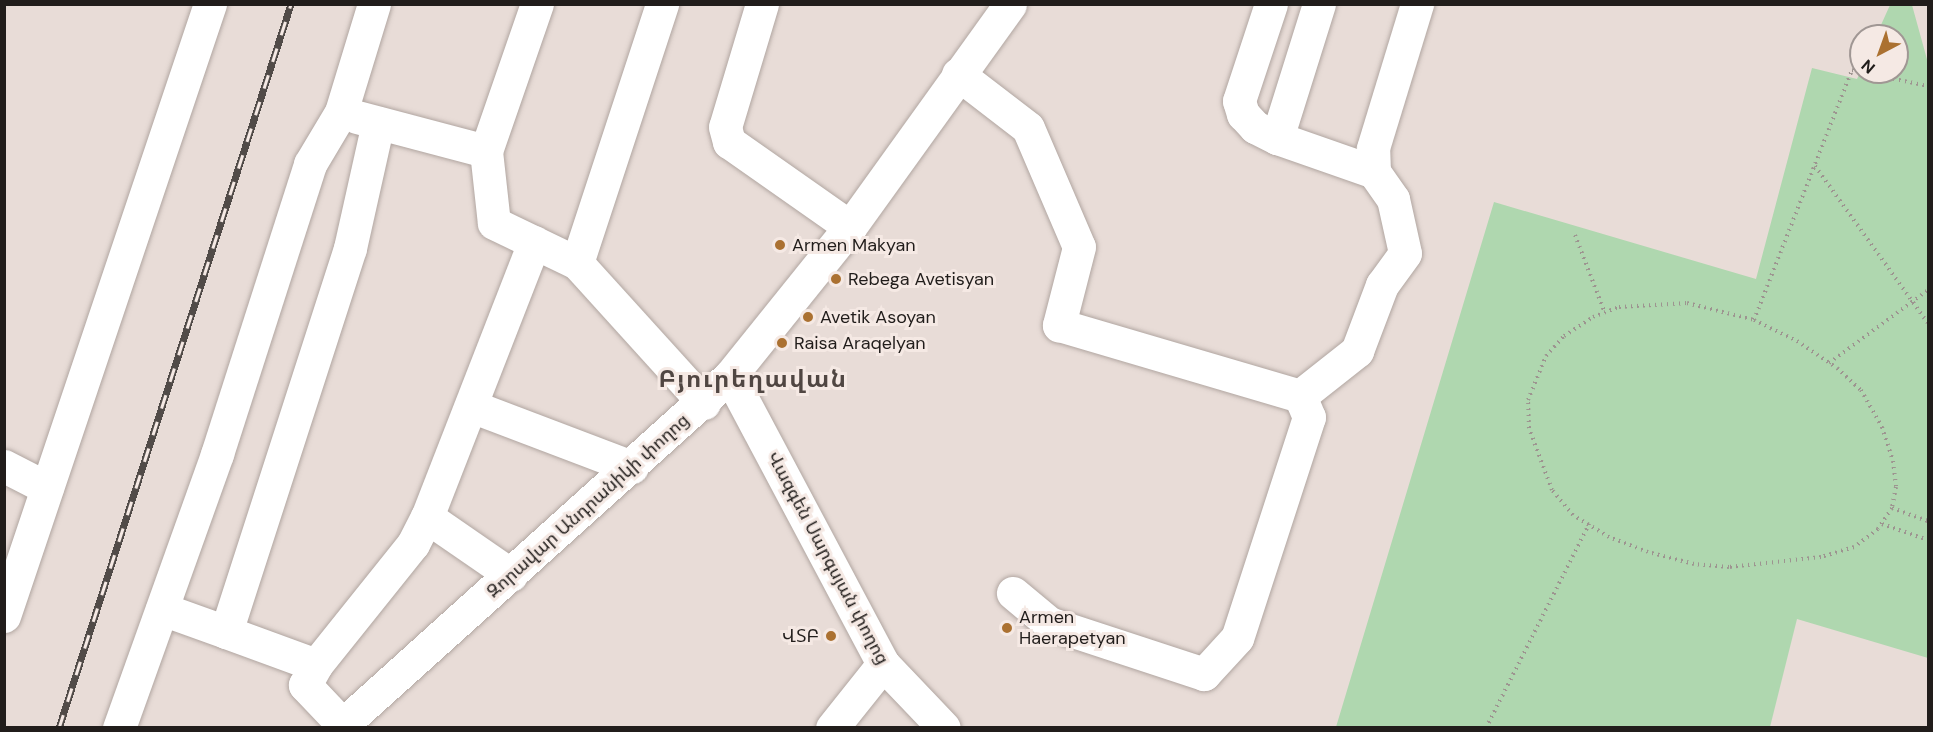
<!DOCTYPE html>
<html>
<head>
<meta charset="utf-8">
<style>
	body { margin:0 }
	#map { position:relative; width:1933px; height:732px; overflow:hidden; background:#e8dcd7; font-family:"DM Sans","Noto Sans Armenian",sans-serif }
	div>[style] { position:absolute }
	.green>* { inset:0; background:#afd7af }
	.path>* { height:4px; margin-top:-2px; transform-origin:0; background:repeating-linear-gradient(90deg,#9d9490 0 1.5px,transparent 0 6px) }
	.roads { filter:drop-shadow(0 0 2px #b1a6a1) drop-shadow(0 0 2px #b1a6a1) }
	.minor>* { height:33px; margin:-16.5px; padding:0 16.5px; transform-origin:16.5px; border-radius:16.5px; background:#fff }
	.rail>* { height:7px; margin-top:-3.5px; transform-origin:0; background:repeating-linear-gradient(90deg,#f5e9e4 0 14px,#514b48 0 28px); box-sizing:border-box; border-block:2px solid #514b48 }
	.dots>* { width:16px; height:16px; translate:-50% -50%; box-sizing:border-box; border:3px solid #f5e9e4; border-radius:50% }
	span { translate:-50% -50%; white-space:nowrap; text-align:center; line-height:1.15; -webkit-text-stroke:6px #f5e9e4; paint-order:stroke }
	.poi-label { font-size:18px; color:#211d1b }
	.left { translate:0 -50%; text-align:left }
	.right { translate:-100% -50%; text-align:right }
	.street-label { font-size:18px; color:#211d1b }
	.district-label { font-size:24px; color:#504642; font-weight:700; letter-spacing:1.5px }
	.frame { position:absolute; inset:0; border:6px solid #211d1b; pointer-events:none }
	.north { position:absolute; left:1849px; top:24px; width:60px; height:60px; box-sizing:border-box; background:#f5e9e4; border:2px solid #a09794; border-radius:50%; rotate:221deg; font-size:16px; font-weight:700; line-height:24px; text-align:center; color:#211d1b }
	.north::after { content:''; display:block; margin:auto; width:21px; height:27px; background:#ab7131; clip-path:polygon(50% 0,100% 100%,50% 72%,0 100%) }
</style>
</head>
<body>
<div id="map">
	<div class="green">
		<i style="clip-path:polygon(1890px 5px,1912px 5px,1928px 63px,1928px 658px,1797px 619px,1770px 727px,1336px 727px,1494px 202px,1756px 279px,1812px 68px,1857px 79px,1861px 71px,1897px 72px,1897px 36px,1876px 36px)"></i>
	</div>
	<div class="path">
		<i style="left:1815px;top:166px;width:193px;rotate:54.3deg"></i>
		<i style="left:1575px;top:235px;width:84px;rotate:69deg"></i>
		<i style="left:1687px;top:303px;width:69px;rotate:14.2deg"></i>
		<i style="left:1754px;top:320px;width:48px;rotate:26deg"></i>
		<i style="left:1797px;top:341px;width:48px;rotate:34deg"></i>
		<i style="left:1837px;top:368px;width:33px;rotate:43deg"></i>
		<i style="left:1861px;top:390px;width:43px;rotate:60.4deg"></i>
		<i style="left:1882px;top:427px;width:36px;rotate:72deg"></i>
		<i style="left:1893px;top:461px;width:26px;rotate:83deg"></i>
		<i style="left:1896px;top:487px;width:21px;rotate:101deg"></i>
		<i style="left:1892px;top:508px;width:25px;rotate:124deg"></i>
		<i style="left:1878px;top:529px;width:30px;rotate:143deg"></i>
		<i style="left:1854px;top:547px;width:34px;rotate:163deg"></i>
		<i style="left:1821px;top:557px;width:93px;rotate:173.8deg"></i>
		<i style="left:1729px;top:567px;width:35px;rotate:-175deg"></i>
		<i style="left:1694px;top:564px;width:48px;rotate:-165.4deg"></i>
		<i style="left:1648px;top:552px;width:42px;rotate:-159deg"></i>
		<i style="left:1609px;top:537px;width:42px;rotate:-148.6deg"></i>
		<i style="left:1573px;top:515px;width:33px;rotate:-130deg"></i>
		<i style="left:1552px;top:490px;width:66px;rotate:-110.4deg"></i>
		<i style="left:1529px;top:428px;width:28px;rotate:-92deg"></i>
		<i style="left:1528px;top:400px;width:48px;rotate:-67.8deg"></i>
		<i style="left:1546px;top:356px;width:27px;rotate:-48deg"></i>
		<i style="left:1564px;top:336px;width:35px;rotate:-33deg"></i>
		<i style="left:1593px;top:317px;width:28px;rotate:-21deg"></i>
		<i style="left:1619px;top:307px;width:68px;rotate:-3.4deg"></i>
		<i style="left:1754px;top:320px;width:269px;rotate:-68.6deg"></i>
		<i style="left:1852px;top:70px;width:78px;rotate:11.9deg"></i>
		<i style="left:1829px;top:363px;width:123px;rotate:-36.4deg"></i>
		<i style="left:1892px;top:508px;width:38px;rotate:20deg"></i>
		<i style="left:1882px;top:524px;width:49px;rotate:19.2deg"></i>
		<i style="left:1486px;top:728px;width:229px;rotate:-63.2deg"></i>
	</div>
	<div class="roads">
		<div class="minor">
			<i style="left:762px;top:4px;width:128px;rotate:106.7deg"></i>
			<i style="left:725px;top:127px;width:16px;rotate:75deg"></i>
			<i style="left:729px;top:142px;width:148px;rotate:35.1deg"></i>
			<i style="left:1271px;top:4px;width:102px;rotate:108.3deg"></i>
			<i style="left:1239px;top:101px;width:14px;rotate:73deg"></i>
			<i style="left:1243px;top:114px;width:18px;rotate:47deg"></i>
			<i style="left:1255px;top:127px;width:25px;rotate:27deg"></i>
			<i style="left:1277px;top:138px;width:103px;rotate:19.3deg"></i>
			<i style="left:958px;top:74px;width:88px;rotate:37.6deg"></i>
			<i style="left:1028px;top:128px;width:129px;rotate:66.8deg"></i>
			<i style="left:1079px;top:247px;width:81px;rotate:104.4deg"></i>
			<i style="left:1059px;top:325px;width:251px;rotate:16.4deg"></i>
			<i style="left:1300px;top:396px;width:23px;rotate:67deg"></i>
			<i style="left:1309px;top:417px;width:232px;rotate:108deg"></i>
			<i style="left:1237px;top:638px;width:49px;rotate:132.5deg"></i>
			<i style="left:1204px;top:674px;width:163px;rotate:-161.8deg"></i>
			<i style="left:1049px;top:623px;width:47px;rotate:-140.2deg"></i>
			<i style="left:357px;top:117px;width:133px;rotate:14.8deg"></i>
			<i style="left:486px;top:151px;width:72px;rotate:83.7deg"></i>
			<i style="left:494px;top:223px;width:92px;rotate:25.7deg"></i>
			<i style="left:577px;top:263px;width:189px;rotate:47.8deg"></i>
			<i style="left:1277px;top:138px;width:140px;rotate:-72.6deg"></i>
			<i style="left:486px;top:151px;width:156px;rotate:-70.9deg"></i>
			<i style="left:577px;top:263px;width:273px;rotate:-71.8deg"></i>
			<i style="left:730px;top:376px;width:326px;rotate:62deg"></i>
			<i style="left:883px;top:664px;width:88px;rotate:46.4deg"></i>
			<i style="left:1300px;top:396px;width:73px;rotate:-38.3deg"></i>
			<i style="left:1357px;top:351px;width:71px;rotate:-69.3deg"></i>
			<i style="left:1382px;top:285px;width:39px;rotate:-54deg"></i>
			<i style="left:1405px;top:253px;width:55px;rotate:-102.5deg"></i>
			<i style="left:1393px;top:199px;width:33px;rotate:-125deg"></i>
			<i style="left:1374px;top:172px;width:24px;rotate:-92deg"></i>
			<i style="left:1373px;top:148px;width:151px;rotate:-73deg"></i>
			<i style="left:471px;top:406px;width:172px;rotate:20.8deg"></i>
			<i style="left:4px;top:466px;width:48px;rotate:27.1deg"></i>
			<i style="left:427px;top:517px;width:102px;rotate:34.6deg"></i>
			<i style="left:162px;top:609px;width:68px;rotate:19.8deg"></i>
			<i style="left:4px;top:616px;width:646px;rotate:-71.4deg"></i>
			<i style="left:316px;top:665px;width:96px;rotate:-159.9deg"></i>
			<i style="left:226px;top:632px;width:404px;rotate:-72.1deg"></i>
			<i style="left:350px;top:248px;width:128px;rotate:-77.4deg"></i>
			<i style="left:342px;top:724px;width:54px;rotate:-133.5deg"></i>
			<i style="left:305px;top:685px;width:23px;rotate:-61deg"></i>
			<i style="left:316px;top:665px;width:155px;rotate:-51.3deg"></i>
			<i style="left:413px;top:544px;width:30px;rotate:-63deg"></i>
			<i style="left:427px;top:517px;width:295px;rotate:-68.7deg"></i>
			<i style="left:119px;top:728px;width:291px;rotate:-70.3deg"></i>
			<i style="left:217px;top:454px;width:305px;rotate:-72.2deg"></i>
			<i style="left:310px;top:164px;width:61px;rotate:-59.2deg"></i>
			<i style="left:341px;top:112px;width:113px;rotate:-73deg"></i>
			<i style="left:339px;top:728px;width:526px;rotate:-42deg"></i>
			<i style="left:730px;top:376px;width:191px;rotate:-51.2deg"></i>
			<i style="left:850px;top:227px;width:274px;rotate:-54.3deg"></i>
			<i style="left:832px;top:728px;width:82px;rotate:-51.4deg"></i>
		</div>
	</div>
	<div class="rail">
		<i style="left:59px;top:728px;width:760px;rotate:-72.23deg"></i>
	</div>
	<div class="dots">
		<i style="left:780px;top:245px;background:#ab7131"></i>
		<i style="left:836px;top:279px;background:#ab7131"></i>
		<i style="left:808px;top:317px;background:#ab7131"></i>
		<i style="left:782px;top:343px;background:#ab7131"></i>
		<i style="left:1007px;top:628px;background:#ab7131"></i>
		<i style="left:831px;top:636px;background:#ab7131"></i>
	</div>
	<div class="poi-label">
		<span class="left" style="left:792px;top:245px">Armen Makyan</span>
		<span class="left" style="left:848px;top:279px">Rebega Avetisyan</span>
		<span class="left" style="left:820px;top:317px">Avetik Asoyan</span>
		<span class="left" style="left:794px;top:343px">Raisa Araqelyan</span>
		<span class="left" style="left:1019px;top:628px">Armen<br>Haerapetyan</span>
		<span class="right" style="left:819px;top:636px">ՎՏԲ</span>
	</div>
	<div class="street-label">
		<span style="left:588px;top:506px;rotate:-42deg">Զորավար Անդրանիկի փողոց</span>
		<span style="left:828px;top:558px;rotate:62deg">Վազգեն Սարգսյան փողոց</span>
	</div>
	<div class="district-label">
		<span style="left:753px;top:379px">Բյուրեղավան</span>
	</div>
	<div class="frame"></div>
	<div class="north">N</div>
</div>
</body>
</html>
